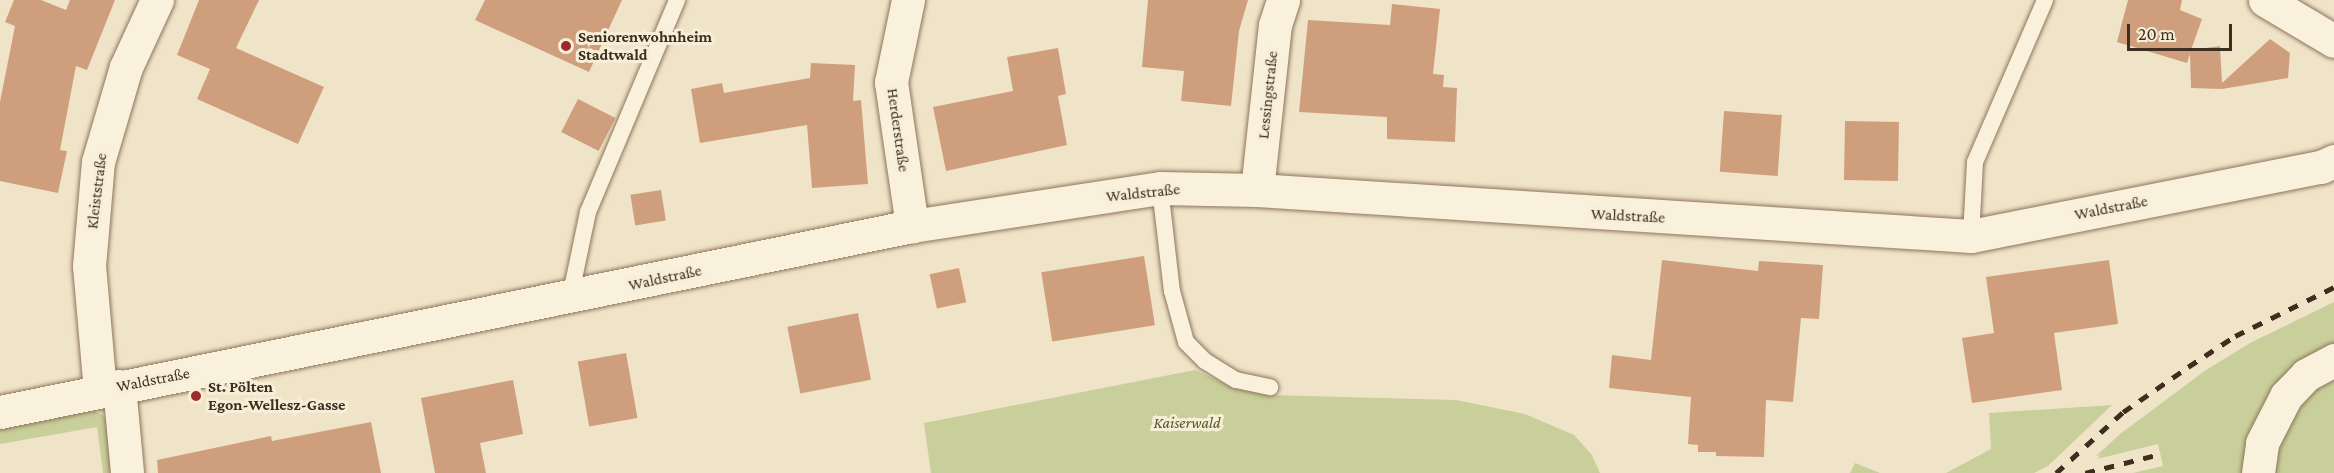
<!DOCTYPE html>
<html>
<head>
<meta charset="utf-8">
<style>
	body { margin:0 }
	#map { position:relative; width:2334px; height:473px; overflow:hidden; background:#f0e4c8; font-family:"Crimson Pro",serif }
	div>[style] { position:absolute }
	.green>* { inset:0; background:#c9cf9b }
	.building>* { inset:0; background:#cf9f7d; transform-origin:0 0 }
	.roads { filter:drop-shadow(0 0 2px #8d765c) drop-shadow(0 0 2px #8d765c) }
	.service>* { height:16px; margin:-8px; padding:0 8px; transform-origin:8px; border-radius:8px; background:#faf1dc }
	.minor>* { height:33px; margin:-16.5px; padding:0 16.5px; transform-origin:16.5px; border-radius:16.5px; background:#faf1dc }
	.tertiary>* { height:33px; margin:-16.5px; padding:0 16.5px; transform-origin:16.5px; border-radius:16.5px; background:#faf1dc }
	.rail>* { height:4.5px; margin-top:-2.25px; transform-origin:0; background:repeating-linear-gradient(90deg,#3d2e20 0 10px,transparent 0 20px) }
	.dots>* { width:16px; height:16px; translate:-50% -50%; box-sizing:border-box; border:3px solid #f7eed8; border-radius:50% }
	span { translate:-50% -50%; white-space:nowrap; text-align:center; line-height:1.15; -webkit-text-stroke:6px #f7eed8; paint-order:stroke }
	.poi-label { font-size:16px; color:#3d2e20; font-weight:700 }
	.left { translate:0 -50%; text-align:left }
	.street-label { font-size:16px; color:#3d2e20 }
	.park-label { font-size:16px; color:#4d5a26; font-style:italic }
	.scale { position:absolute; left:2127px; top:24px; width:105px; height:27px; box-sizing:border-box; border:3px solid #3d2e20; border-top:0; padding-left:8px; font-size:18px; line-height:21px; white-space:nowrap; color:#3d2e20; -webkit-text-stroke:4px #f7eed8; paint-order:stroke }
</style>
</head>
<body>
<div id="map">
	<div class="green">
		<i style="clip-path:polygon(2334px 302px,2334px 346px,2250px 473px,2133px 473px,2163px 466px,2158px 444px,2097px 459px,2101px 455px,2096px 456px,2120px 434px,2206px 370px,2250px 343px)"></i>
		<i style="clip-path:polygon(1195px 370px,1232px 387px,1271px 395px,1456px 400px,1525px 414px,1574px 435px,1592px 455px,1600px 473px,931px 473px,924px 423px)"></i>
		<i style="clip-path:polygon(2334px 375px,2334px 473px,2272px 473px,2280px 428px,2312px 386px)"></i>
		<i style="clip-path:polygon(2112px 405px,2048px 466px,2034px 473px,1946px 473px,1991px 449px,1989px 413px)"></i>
		<i style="clip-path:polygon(92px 409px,104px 416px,108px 423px,111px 473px,103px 473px,97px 427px,0 444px,0 429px)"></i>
		<i style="clip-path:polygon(1855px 463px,1880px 473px,1850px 473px)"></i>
	</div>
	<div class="building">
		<i style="clip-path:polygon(14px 0,41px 0,66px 10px,70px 0,115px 0,87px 70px,76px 66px,60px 150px,67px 151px,58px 193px,0 181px,0 102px,15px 26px,5px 22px)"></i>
		<i style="clip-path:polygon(199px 0,259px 0,236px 48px,324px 87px,298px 144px,197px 99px,210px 69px,177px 55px)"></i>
		<i style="clip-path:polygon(485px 0,622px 0,589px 72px,475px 20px)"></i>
		<i style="clip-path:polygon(1148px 0,1248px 0,1239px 31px,1231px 106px,1181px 101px,1184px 71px,1142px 67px)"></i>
		<i style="clip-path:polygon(2128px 0,2182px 0,2180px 10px,2202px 19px,2191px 50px,2220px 46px,2222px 83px,2270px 39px,2290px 53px,2288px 78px,2222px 89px,2191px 88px,2190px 54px,2187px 63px,2117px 42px)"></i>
		<i style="clip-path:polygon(1392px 4px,1440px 9px,1433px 74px,1444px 75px,1443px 87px,1457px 88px,1455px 142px,1387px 139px,1387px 117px,1299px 112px,1308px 20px,1390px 25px)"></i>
		<i style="clip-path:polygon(1058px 48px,1066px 94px,1058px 96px,1067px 145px,946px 171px,933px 107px,1013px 91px,1007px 57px)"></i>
		<i style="clip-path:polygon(811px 63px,855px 65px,853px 101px,861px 100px,868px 184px,812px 188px,807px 125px,700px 143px,691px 89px,722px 83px,724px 93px,810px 78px)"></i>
		<i style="left:578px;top:99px;width:42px;height:37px;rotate:27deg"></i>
		<i style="left:1724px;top:111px;width:58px;height:61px;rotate:4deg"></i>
		<i style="left:1845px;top:121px;width:54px;height:59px;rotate:1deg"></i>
		<i style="left:661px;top:190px;width:31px;height:31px;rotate:81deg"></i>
		<i style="left:1144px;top:256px;width:70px;height:104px;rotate:81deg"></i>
		<i style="clip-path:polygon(1662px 260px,1758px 271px,1759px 261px,1823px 265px,1819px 319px,1801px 318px,1793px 402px,1766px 400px,1764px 457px,1716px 456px,1716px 452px,1698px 452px,1698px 445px,1688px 444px,1691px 397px,1609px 388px,1612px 355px,1651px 360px)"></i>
		<i style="clip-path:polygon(2109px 260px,2118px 324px,2054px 333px,2062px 390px,1972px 403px,1962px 338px,1994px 333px,1986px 277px)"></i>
		<i style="left:959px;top:268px;width:35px;height:30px;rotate:78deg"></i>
		<i style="left:858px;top:313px;width:68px;height:72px;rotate:79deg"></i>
		<i style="left:626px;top:353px;width:66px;height:49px;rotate:80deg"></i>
		<i style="clip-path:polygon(513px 380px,523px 434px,480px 443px,486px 473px,435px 473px,421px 398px)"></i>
		<i style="clip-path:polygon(371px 422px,381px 473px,158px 473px,157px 460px,271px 436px,272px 441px)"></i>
	</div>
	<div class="roads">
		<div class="service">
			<i style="left:1160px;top:188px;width:104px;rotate:83.4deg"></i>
			<i style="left:1172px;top:291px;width:53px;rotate:74.6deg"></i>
			<i style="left:1186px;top:342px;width:27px;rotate:45deg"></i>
			<i style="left:1205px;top:361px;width:36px;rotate:32deg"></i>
			<i style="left:1236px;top:380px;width:35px;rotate:12deg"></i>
			<i style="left:1971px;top:236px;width:74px;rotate:-86.9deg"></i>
			<i style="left:1975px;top:162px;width:176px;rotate:-66.6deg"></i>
			<i style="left:570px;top:298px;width:88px;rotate:-78.2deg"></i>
			<i style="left:588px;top:212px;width:230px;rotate:-67.2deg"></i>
		</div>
		<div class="minor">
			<i style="left:908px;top:0;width:84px;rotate:101.7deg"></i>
			<i style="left:891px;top:82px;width:146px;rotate:81.7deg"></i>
			<i style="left:2265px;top:0;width:80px;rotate:30.7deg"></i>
			<i style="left:1257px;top:190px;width:166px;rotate:-83.8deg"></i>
			<i style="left:1275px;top:25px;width:26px;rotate:-72deg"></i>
			<i style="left:119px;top:386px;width:87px;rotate:84.7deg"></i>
			<i style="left:100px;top:391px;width:125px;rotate:-95deg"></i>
			<i style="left:89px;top:266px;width:104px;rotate:-85.1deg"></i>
			<i style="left:98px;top:162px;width:99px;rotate:-73.6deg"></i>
			<i style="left:126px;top:67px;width:74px;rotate:-65.2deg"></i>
			<i style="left:2258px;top:473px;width:30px;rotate:-82deg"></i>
			<i style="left:2262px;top:443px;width:53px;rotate:-62.9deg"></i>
			<i style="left:2286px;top:396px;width:29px;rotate:-46deg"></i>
			<i style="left:2306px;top:375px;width:32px;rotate:-28deg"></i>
		</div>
		<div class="tertiary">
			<i style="left:0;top:412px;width:931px;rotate:-11.53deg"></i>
			<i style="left:912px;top:226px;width:251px;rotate:-8.7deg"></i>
			<i style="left:1160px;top:188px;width:97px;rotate:1.2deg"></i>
			<i style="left:1257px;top:190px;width:715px;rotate:3.69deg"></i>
			<i style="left:1971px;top:236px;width:357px;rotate:-11.2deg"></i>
			<i style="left:2321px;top:167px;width:14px;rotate:-25deg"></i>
		</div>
	</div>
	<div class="rail">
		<i style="left:2056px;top:473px;width:91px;rotate:-42.3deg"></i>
		<i style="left:2123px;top:412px;width:79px;rotate:-34.7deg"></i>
		<i style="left:2188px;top:367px;width:56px;rotate:-33.4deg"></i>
		<i style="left:2235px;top:336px;width:110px;rotate:-26.3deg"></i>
		<i style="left:2085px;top:473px;width:77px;rotate:-14.2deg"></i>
	</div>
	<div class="dots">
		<i style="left:566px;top:46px;background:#9e2a2b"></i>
		<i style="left:196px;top:396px;background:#9e2a2b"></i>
	</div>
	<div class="poi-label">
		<span class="left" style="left:578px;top:46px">Seniorenwohnheim<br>Stadtwald</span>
		<span class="left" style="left:208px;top:396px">St. Pölten<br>Egon-Wellesz-Gasse</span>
	</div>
	<div class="street-label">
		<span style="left:1268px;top:95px;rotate:-84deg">Lessingstraße</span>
		<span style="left:898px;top:130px;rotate:82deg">Herderstraße</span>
		<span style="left:97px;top:191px;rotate:-83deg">Kleiststraße</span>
		<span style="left:1143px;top:193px;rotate:-6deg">Waldstraße</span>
		<span style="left:2111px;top:208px;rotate:-11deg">Waldstraße</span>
		<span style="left:1628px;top:216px;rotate:3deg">Waldstraße</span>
		<span style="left:665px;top:278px;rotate:-12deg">Waldstraße</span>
		<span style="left:153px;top:380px;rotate:-11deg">Waldstraße</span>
	</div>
	<div class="park-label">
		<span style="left:1187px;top:423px">Kaiserwald</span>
	</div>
	<div class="scale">20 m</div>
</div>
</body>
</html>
